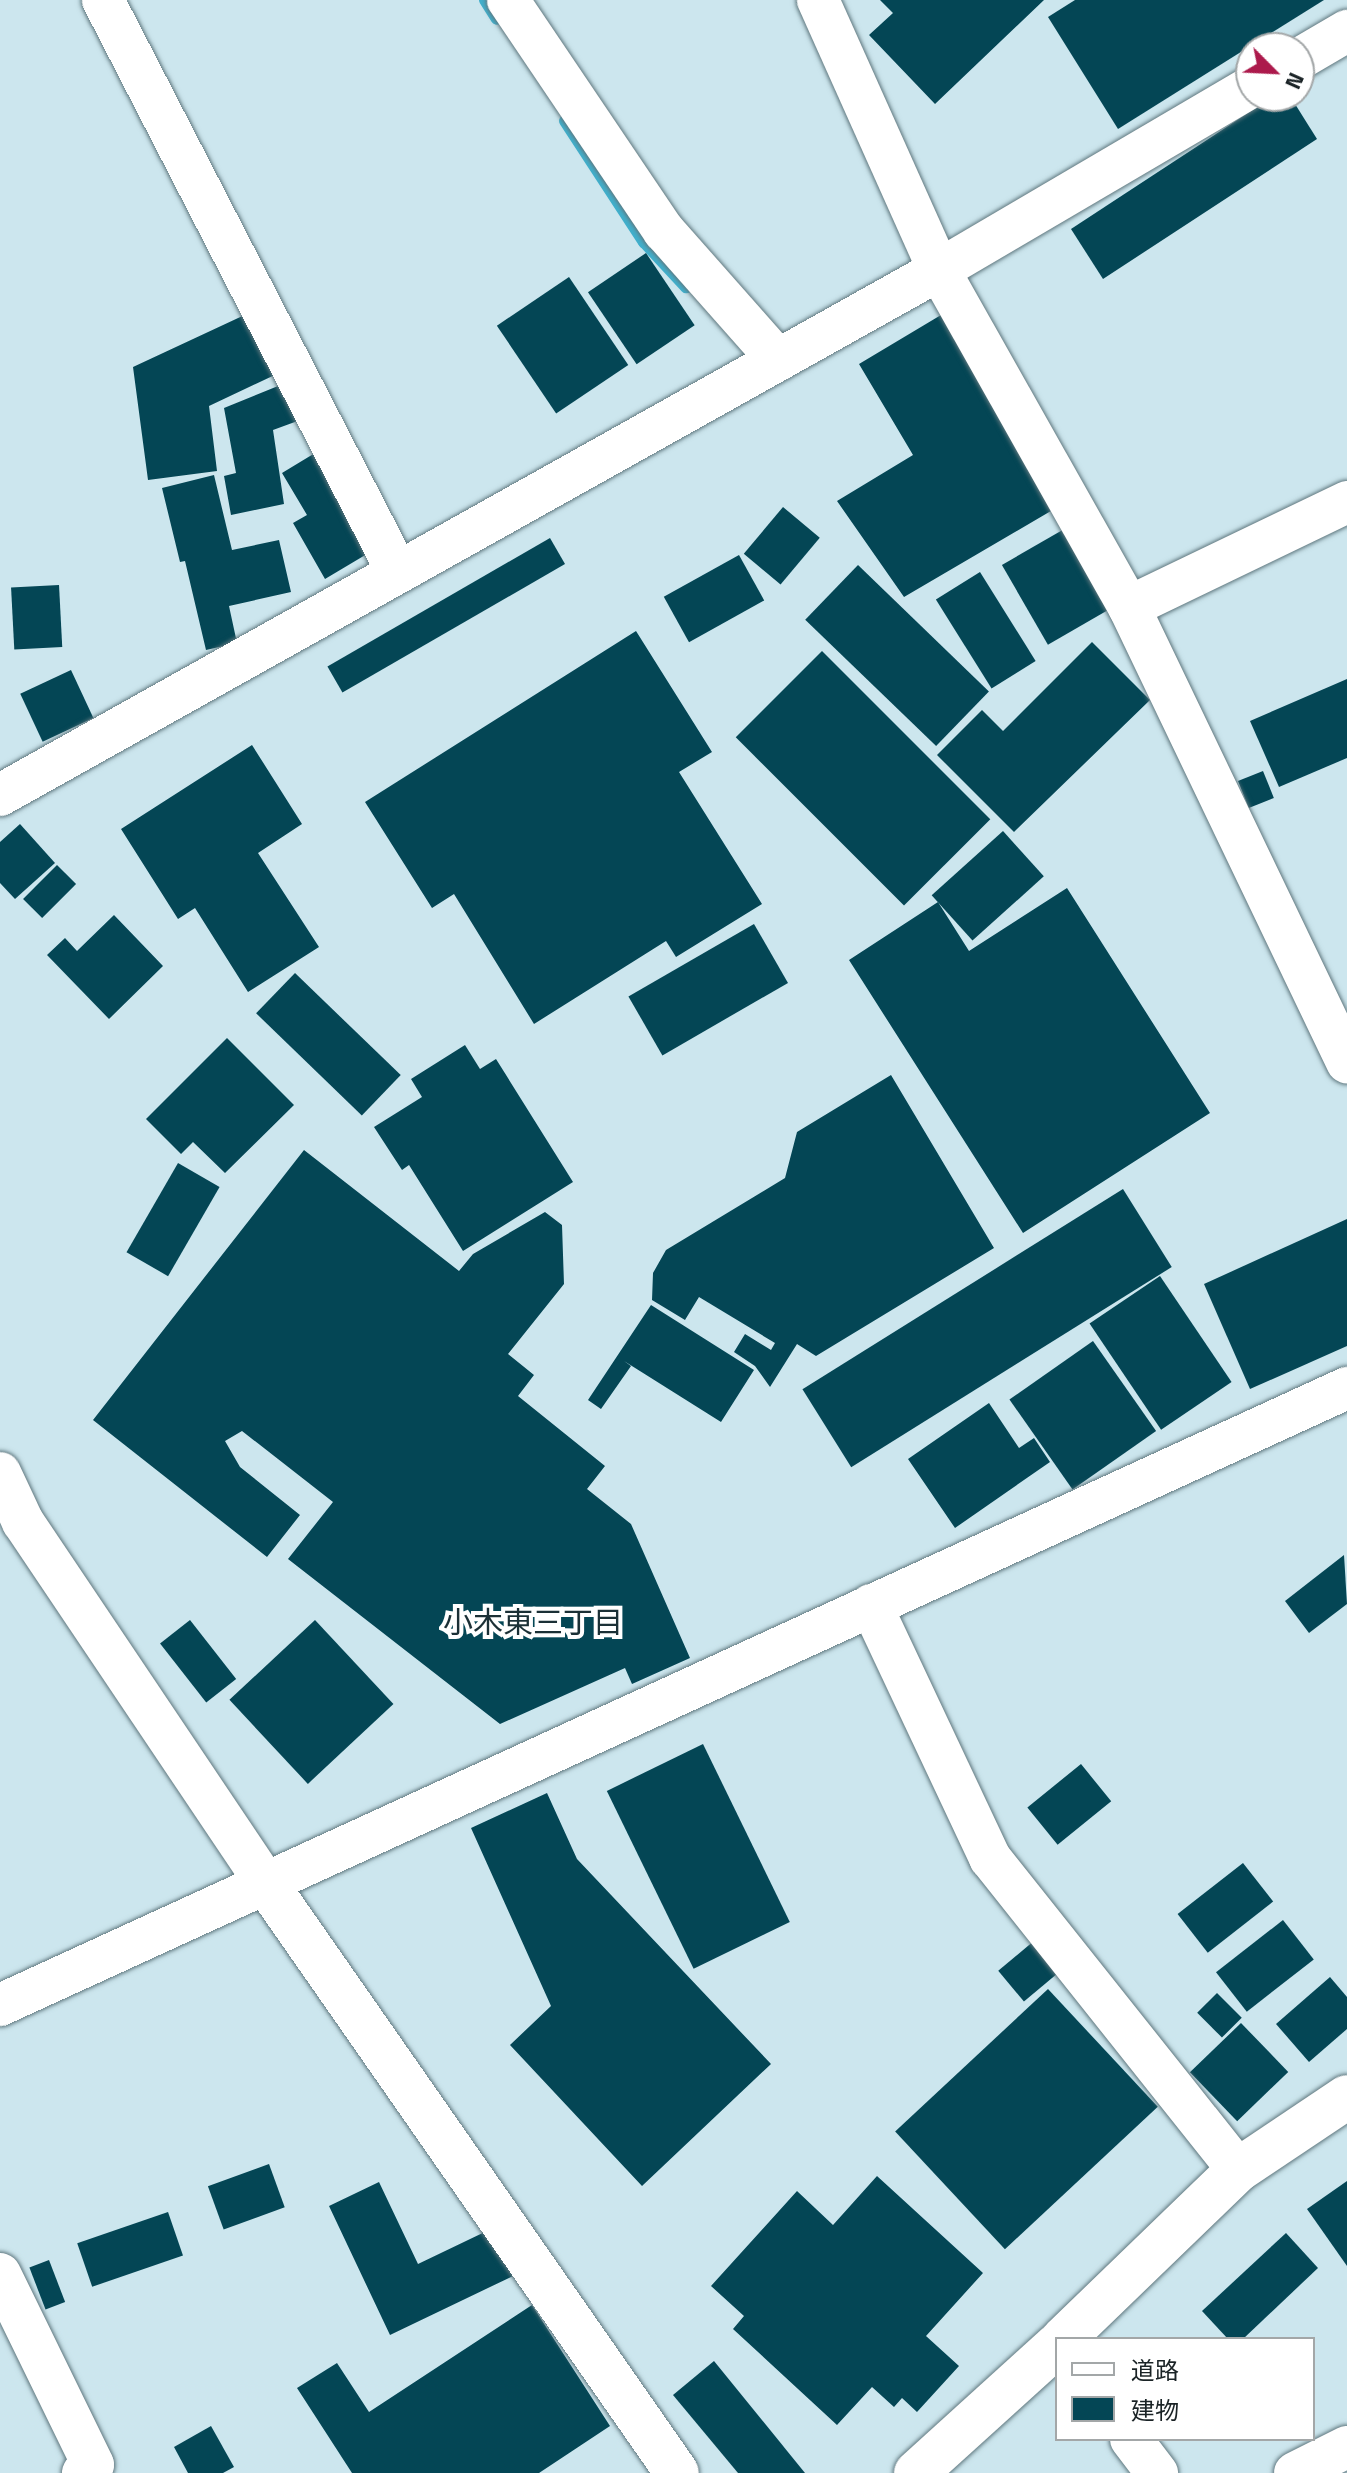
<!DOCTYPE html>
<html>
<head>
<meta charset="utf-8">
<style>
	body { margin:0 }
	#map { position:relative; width:1347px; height:2473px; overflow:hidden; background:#cce6ee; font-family:"Titillium Web","Noto Sans JP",sans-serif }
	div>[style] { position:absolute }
	.stream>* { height:12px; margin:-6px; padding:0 6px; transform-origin:6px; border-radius:6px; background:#41b0cd }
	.building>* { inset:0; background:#044655; transform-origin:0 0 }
	.roads { filter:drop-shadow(0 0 2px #5f777e) drop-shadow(0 0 2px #5f777e) }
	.street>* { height:42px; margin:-21px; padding:0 21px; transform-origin:21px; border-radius:21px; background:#fff }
	.secondary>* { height:44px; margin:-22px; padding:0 22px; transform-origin:22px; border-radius:22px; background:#fff }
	span { translate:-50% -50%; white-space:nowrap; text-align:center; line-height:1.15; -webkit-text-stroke:8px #fff; paint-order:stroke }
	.neighbourhood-label { font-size:30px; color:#1b3036 }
	.legend { position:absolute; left:1055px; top:2337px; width:260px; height:104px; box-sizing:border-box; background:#fff; border:2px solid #a3a7a8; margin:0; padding:10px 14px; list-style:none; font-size:24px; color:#1a2326 }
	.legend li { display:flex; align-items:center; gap:16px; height:40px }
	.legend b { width:40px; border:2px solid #a3a7a8 }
	.north { position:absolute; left:1235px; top:32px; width:80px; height:80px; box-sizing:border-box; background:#fff; border:2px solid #a3a7a8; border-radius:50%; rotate:114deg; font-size:22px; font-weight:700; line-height:32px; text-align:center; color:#1a2326 }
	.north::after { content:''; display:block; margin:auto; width:28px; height:36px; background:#ac1a4c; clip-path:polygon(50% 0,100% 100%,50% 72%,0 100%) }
</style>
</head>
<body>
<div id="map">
	<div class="stream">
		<i style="left:485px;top:0;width:22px;rotate:58deg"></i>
		<i style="left:565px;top:121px;width:145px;rotate:56.9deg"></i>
		<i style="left:644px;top:242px;width:62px;rotate:47deg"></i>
	</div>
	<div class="building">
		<i style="clip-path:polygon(880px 0,1044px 0,935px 104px,869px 35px,893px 13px)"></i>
		<i style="clip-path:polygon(1075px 0,1324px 0,1118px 129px,1048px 17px)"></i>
		<i style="clip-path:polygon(1274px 96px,1290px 96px,1317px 139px,1103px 279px,1071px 229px)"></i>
		<i style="left:646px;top:253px;width:87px;height:70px;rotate:56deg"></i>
		<i style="left:569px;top:277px;width:106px;height:87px;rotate:56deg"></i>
		<i style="clip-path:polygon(251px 312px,279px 373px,209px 406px,217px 471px,148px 480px,133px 367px)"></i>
		<i style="clip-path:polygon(941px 315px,1056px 508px,904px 597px,837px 501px,913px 455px,859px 364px)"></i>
		<i style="clip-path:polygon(283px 384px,303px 419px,273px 430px,284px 504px,231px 515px,224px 476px,236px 473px,224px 408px)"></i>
		<i style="clip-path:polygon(315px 453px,372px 551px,325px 579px,293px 523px,307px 515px,282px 473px)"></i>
		<i style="clip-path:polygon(214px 475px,232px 550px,279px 540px,291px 592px,229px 606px,237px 643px,206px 650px,185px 561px,180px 562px,162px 488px)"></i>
		<i style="left:783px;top:507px;width:48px;height:61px;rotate:40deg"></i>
		<i style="left:1066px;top:528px;width:92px;height:74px;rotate:60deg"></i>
		<i style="left:550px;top:538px;width:30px;height:257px;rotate:60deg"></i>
		<i style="left:739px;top:555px;width:52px;height:86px;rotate:61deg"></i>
		<i style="left:858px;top:565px;width:182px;height:76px;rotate:44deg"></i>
		<i style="left:980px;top:572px;width:105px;height:52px;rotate:58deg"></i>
		<i style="left:59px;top:585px;width:62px;height:48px;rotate:87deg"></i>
		<i style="clip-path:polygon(636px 631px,712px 752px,679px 772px,762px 904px,676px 957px,666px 941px,534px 1024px,454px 894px,432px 908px,365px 802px)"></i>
		<i style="clip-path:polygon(1092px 642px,1150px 700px,1014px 832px,937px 755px,982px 710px,1003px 731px)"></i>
		<i style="left:822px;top:651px;width:238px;height:122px;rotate:45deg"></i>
		<i style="left:71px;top:670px;width:53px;height:56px;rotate:65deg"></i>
		<i style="clip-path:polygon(1347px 679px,1347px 758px,1279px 787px,1250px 721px)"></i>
		<i style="clip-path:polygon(252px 745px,302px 824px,258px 853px,319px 947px,248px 992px,195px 908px,178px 919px,121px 829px)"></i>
		<i style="left:1263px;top:771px;width:29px;height:27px;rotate:68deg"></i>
		<i style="clip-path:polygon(20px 824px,55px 863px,15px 899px,0 883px,0 842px)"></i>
		<i style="left:1003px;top:831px;width:61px;height:96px;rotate:48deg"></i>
		<i style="left:57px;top:865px;width:27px;height:48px;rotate:45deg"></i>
		<i style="clip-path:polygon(1067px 888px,1210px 1113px,1023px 1233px,849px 960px,938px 902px,969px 951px)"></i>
		<i style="clip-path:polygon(114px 915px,163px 966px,109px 1019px,47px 955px,65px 938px,77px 951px)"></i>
		<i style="left:754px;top:924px;width:68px;height:145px;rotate:60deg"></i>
		<i style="left:295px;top:973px;width:147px;height:56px;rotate:44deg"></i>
		<i style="clip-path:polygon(227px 1038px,294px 1105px,225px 1173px,193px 1142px,181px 1154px,146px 1119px)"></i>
		<i style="clip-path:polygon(465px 1045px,480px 1069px,496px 1059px,573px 1182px,463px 1251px,409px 1165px,402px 1170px,374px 1127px,422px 1097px,411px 1079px)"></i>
		<i style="clip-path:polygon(891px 1075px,994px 1248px,816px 1356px,797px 1344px,770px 1387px,755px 1366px,734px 1352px,745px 1334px,771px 1350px,775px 1343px,699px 1297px,685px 1320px,652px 1300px,653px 1273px,666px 1250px,785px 1178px,797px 1132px)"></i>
		<i style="clip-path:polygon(304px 1150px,459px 1271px,473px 1254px,545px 1212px,562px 1225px,564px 1284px,508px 1354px,534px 1375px,518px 1396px,605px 1466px,587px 1489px,631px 1524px,690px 1658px,632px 1684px,625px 1668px,500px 1724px,288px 1559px,333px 1502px,242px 1431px,225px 1441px,240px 1467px,300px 1515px,267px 1557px,93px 1420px)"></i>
		<i style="left:178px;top:1163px;width:48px;height:103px;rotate:30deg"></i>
		<i style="left:1123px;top:1189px;width:92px;height:378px;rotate:58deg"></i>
		<i style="clip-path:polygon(1347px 1219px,1347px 1346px,1250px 1389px,1204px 1284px)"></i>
		<i style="left:1160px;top:1276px;width:128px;height:85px;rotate:56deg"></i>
		<i style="clip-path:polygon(651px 1305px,754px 1370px,721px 1422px,624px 1361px,631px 1366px,601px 1409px,588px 1400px)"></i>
		<i style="left:1093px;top:1341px;width:110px;height:102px;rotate:55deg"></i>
		<i style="clip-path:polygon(989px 1403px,1019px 1448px,1034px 1438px,1050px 1462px,955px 1528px,908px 1459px)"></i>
		<i style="clip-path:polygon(1344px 1555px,1347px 1604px,1309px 1633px,1285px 1601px)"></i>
		<i style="left:190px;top:1620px;width:75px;height:38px;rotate:52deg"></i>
		<i style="left:315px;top:1620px;width:115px;height:117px;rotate:47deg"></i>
		<i style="left:703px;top:1744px;width:198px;height:107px;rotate:64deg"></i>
		<i style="left:1081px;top:1764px;width:48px;height:69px;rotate:51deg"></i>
		<i style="clip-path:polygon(547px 1793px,577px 1859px,771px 2064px,642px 2186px,510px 2045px,551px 2006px,471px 1828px)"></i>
		<i style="left:1243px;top:1863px;width:49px;height:83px;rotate:52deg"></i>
		<i style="left:1283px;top:1920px;width:50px;height:85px;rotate:52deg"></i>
		<i style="left:1035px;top:1940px;width:40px;height:48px;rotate:50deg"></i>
		<i style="clip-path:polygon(1330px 1977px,1347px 1997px,1347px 2029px,1309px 2062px,1276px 2024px)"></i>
		<i style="left:1048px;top:1989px;width:161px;height:209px;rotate:47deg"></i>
		<i style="left:1217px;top:1993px;width:35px;height:28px;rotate:45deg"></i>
		<i style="left:1241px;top:2023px;width:68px;height:71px;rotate:46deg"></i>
		<i style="left:269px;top:2164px;width:46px;height:65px;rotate:70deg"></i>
		<i style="clip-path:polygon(877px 2176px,983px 2273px,926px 2336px,959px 2366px,917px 2412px,902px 2398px,894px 2407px,872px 2387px,837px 2425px,733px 2329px,744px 2316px,711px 2286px,797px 2191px,833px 2225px)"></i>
		<i style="clip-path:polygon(1347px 2181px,1347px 2266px,1307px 2209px)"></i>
		<i style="clip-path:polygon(379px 2182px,418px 2264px,491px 2229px,513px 2276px,390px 2335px,329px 2206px)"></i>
		<i style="left:168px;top:2212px;width:46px;height:96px;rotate:71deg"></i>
		<i style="clip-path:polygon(1286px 2233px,1318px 2268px,1243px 2339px,1228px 2339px,1202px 2311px)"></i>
		<i style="left:49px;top:2260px;width:45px;height:21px;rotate:69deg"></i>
		<i style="clip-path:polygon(532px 2305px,610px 2426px,539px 2473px,352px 2473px,297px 2388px,337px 2363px,369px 2412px)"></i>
		<i style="clip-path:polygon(714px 2361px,805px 2473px,738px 2473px,673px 2395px)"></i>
		<i style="clip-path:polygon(211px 2426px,234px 2467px,223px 2473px,188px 2473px,174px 2447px)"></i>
	</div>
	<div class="roads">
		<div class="street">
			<i style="left:103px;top:0;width:644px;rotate:62.76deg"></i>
			<i style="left:508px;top:0;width:279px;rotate:56deg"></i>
			<i style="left:664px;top:231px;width:172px;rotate:48.5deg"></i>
			<i style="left:818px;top:0;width:296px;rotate:65.9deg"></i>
			<i style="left:939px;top:270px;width:387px;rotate:60.6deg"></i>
			<i style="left:1129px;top:607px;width:505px;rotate:64.4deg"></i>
			<i style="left:1299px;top:59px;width:56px;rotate:-30.3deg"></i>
			<i style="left:1129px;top:607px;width:242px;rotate:-25.7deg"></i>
			<i style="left:0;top:795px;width:1076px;rotate:-29.21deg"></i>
			<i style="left:939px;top:270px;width:362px;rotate:-30.4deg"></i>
			<i style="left:0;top:1473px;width:54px;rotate:64.9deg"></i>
			<i style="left:23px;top:1522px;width:434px;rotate:56.1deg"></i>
			<i style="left:871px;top:1605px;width:280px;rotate:64.8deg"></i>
			<i style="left:990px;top:1858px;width:399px;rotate:51.5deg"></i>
			<i style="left:0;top:2005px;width:1482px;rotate:-24.61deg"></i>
			<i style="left:0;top:2274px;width:212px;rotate:64deg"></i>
			<i style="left:93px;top:2465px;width:13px;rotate:141deg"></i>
			<i style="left:1131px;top:2439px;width:43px;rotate:52.6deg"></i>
			<i style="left:1295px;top:2473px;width:58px;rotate:-26.6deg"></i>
		</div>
		<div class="secondary">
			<i style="left:265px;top:1882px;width:720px;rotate:55.12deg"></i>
			<i style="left:1063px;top:2339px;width:243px;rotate:-44deg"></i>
			<i style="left:1238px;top:2170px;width:131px;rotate:-33.8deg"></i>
			<i style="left:916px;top:2473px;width:190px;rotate:-42.2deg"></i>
		</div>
	</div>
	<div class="neighbourhood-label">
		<span style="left:533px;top:1622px">小木東三丁目</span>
	</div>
	<ul class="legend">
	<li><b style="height:10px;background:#fff"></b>道路</li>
	<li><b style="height:22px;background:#044655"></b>建物</li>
	</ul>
	<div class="north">N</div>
</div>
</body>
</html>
